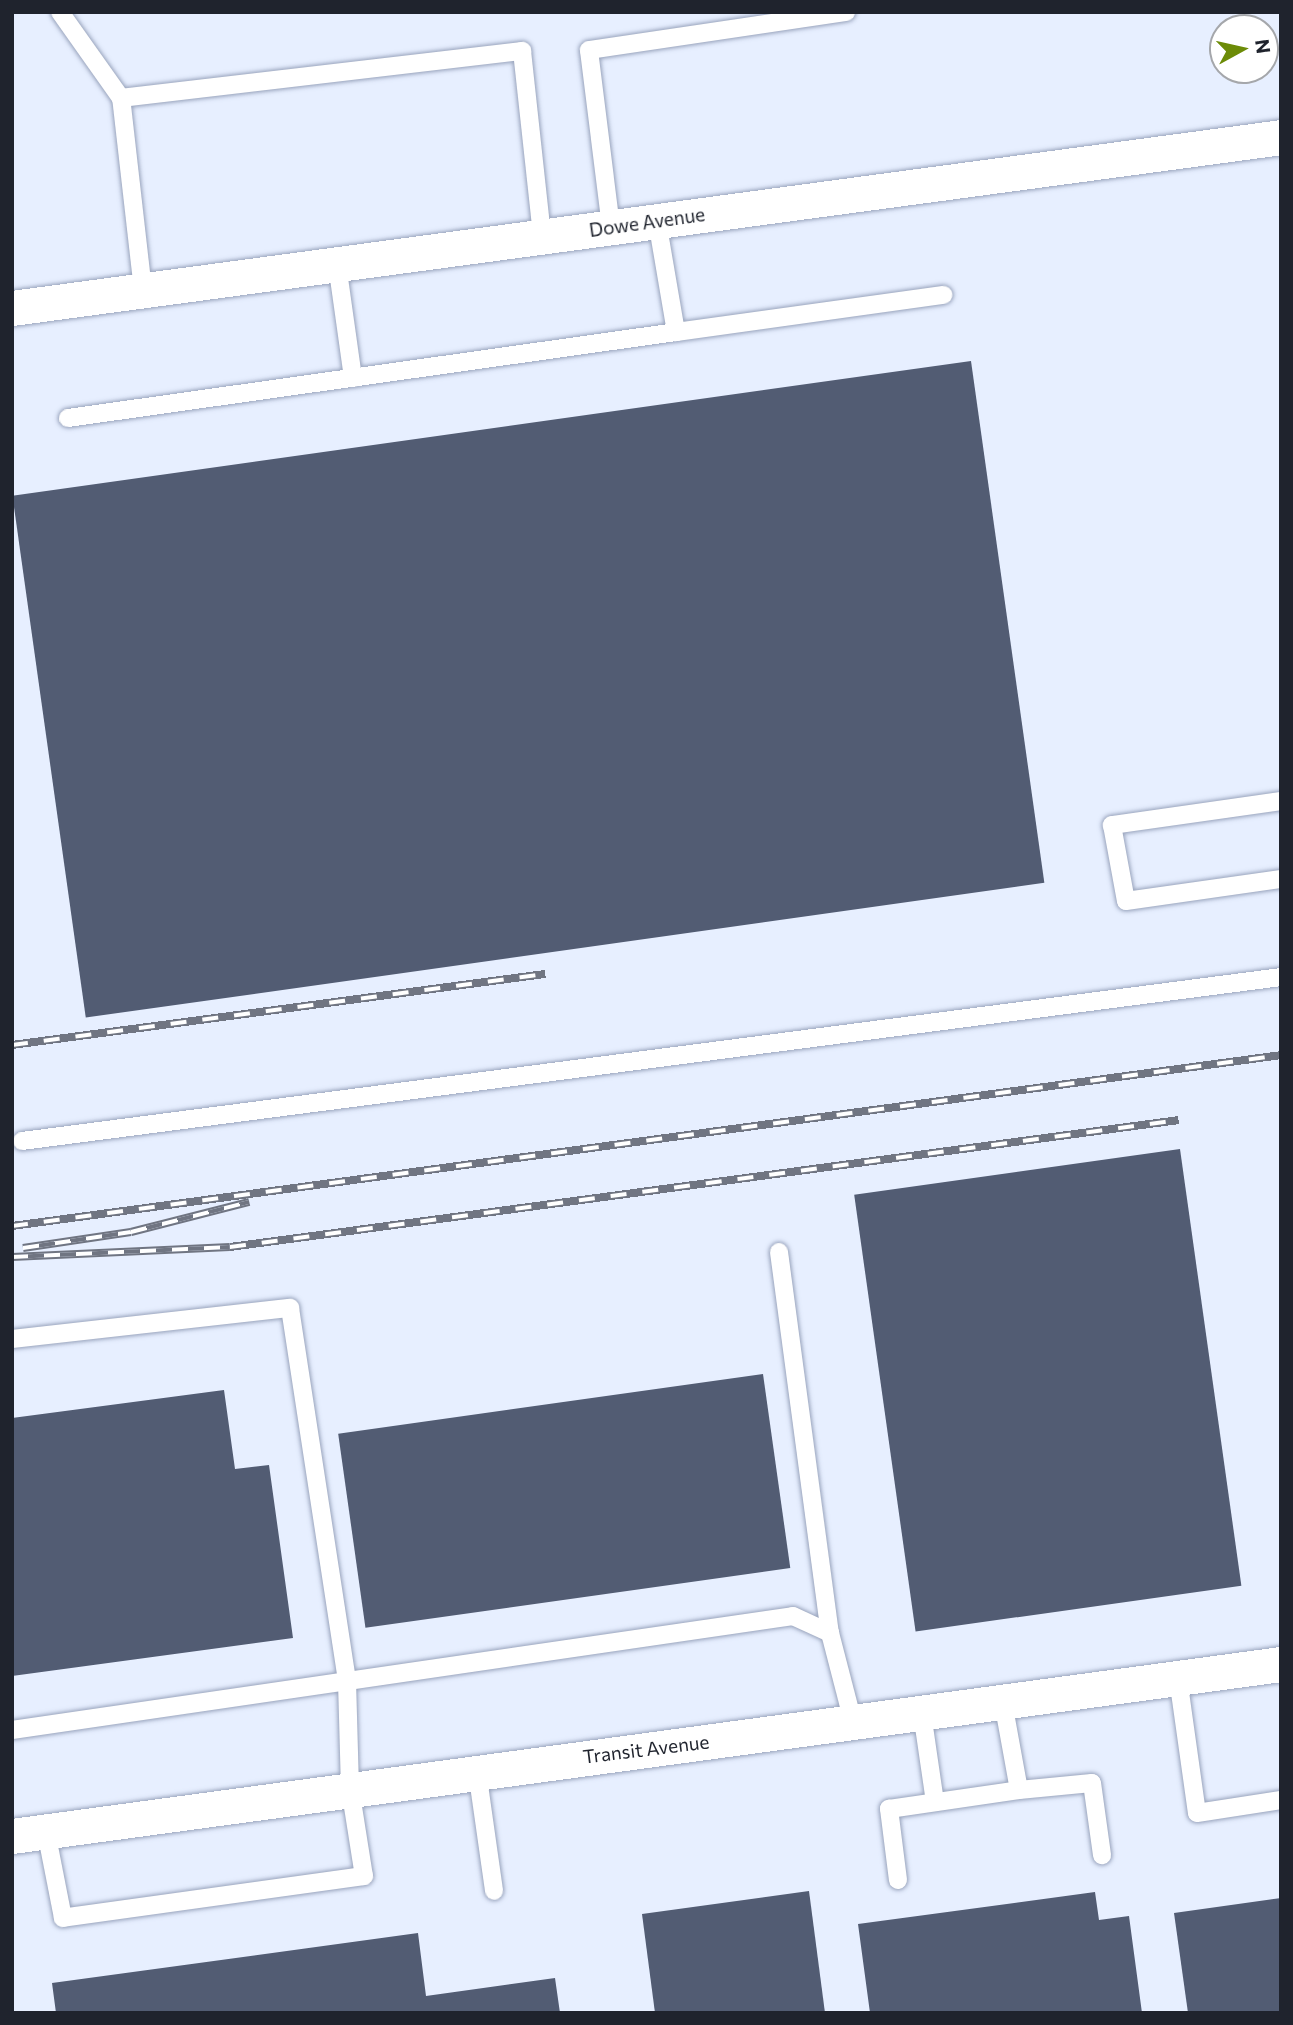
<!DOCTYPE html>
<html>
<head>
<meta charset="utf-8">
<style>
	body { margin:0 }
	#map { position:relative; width:1293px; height:2025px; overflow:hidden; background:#e7efff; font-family:Commissioner,sans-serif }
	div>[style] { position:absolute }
	.building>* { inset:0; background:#525c73; transform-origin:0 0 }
	.roads { filter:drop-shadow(0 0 2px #99a4bd) drop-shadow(0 0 2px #99a4bd) }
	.service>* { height:18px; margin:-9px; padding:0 9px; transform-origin:9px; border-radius:9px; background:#fff }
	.minor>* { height:35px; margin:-17.5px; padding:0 17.5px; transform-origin:17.5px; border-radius:17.5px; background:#fff }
	.rail>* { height:8px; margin-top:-4px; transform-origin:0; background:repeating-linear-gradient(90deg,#fff 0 16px,#707582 0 32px); box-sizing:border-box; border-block:2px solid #707582 }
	span { translate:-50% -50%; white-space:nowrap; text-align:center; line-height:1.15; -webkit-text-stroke:7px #fff; paint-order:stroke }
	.street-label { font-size:19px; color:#1f232d }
	.frame { position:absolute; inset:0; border:14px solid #1f232d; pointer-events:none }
	.north { position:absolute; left:1209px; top:14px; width:70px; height:70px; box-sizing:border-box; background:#fff; border:2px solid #a5a7ab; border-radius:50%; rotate:82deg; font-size:19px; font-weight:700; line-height:28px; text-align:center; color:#1f232d }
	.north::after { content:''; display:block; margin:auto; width:24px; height:32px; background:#6c8b07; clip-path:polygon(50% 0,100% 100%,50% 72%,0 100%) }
</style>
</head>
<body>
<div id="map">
	<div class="building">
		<i style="left:971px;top:361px;width:527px;height:968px;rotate:82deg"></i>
		<i style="left:1180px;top:1149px;width:441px;height:329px;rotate:82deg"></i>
		<i style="left:763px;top:1374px;width:196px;height:429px;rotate:82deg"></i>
		<i style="clip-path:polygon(224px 1390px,235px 1469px,269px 1465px,293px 1638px,12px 1676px,12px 1418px)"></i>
		<i style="clip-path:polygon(809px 1891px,825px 2013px,655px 2013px,642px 1914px)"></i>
		<i style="clip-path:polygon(1095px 1892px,1099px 1920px,1129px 1916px,1142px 2013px,870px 2013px,858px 1924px)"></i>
		<i style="clip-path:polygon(1281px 1898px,1281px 2013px,1188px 2013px,1174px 1913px)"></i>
		<i style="clip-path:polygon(418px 1933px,426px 1996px,555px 1978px,560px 2013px,56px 2013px,52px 1983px)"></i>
	</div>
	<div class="roads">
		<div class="service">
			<i style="left:60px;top:12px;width:105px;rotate:54.7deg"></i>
			<i style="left:611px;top:227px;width:178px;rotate:-97.1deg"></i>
			<i style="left:589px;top:50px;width:260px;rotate:-8.4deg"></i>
			<i style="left:337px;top:264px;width:115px;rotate:82deg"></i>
			<i style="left:143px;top:290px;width:193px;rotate:-96.5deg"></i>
			<i style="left:121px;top:98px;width:404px;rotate:-6.7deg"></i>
			<i style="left:522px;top:51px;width:186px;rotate:83.8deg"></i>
			<i style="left:676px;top:332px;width:270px;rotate:-7.9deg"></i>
			<i style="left:68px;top:418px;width:614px;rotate:-8.05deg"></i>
			<i style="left:676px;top:332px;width:113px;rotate:-99.7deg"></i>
			<i style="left:1281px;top:801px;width:171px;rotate:171.9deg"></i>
			<i style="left:1112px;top:825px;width:77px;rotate:79.6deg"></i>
			<i style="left:1126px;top:901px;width:157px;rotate:-8.1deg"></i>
			<i style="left:22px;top:1141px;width:1270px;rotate:-7.42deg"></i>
			<i style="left:779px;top:1252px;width:384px;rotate:82.4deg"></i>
			<i style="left:830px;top:1633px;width:92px;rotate:75.5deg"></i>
			<i style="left:12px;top:1339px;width:280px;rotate:-6.4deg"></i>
			<i style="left:290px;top:1308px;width:377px;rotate:81.3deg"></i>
			<i style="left:347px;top:1681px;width:107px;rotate:88.4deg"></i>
			<i style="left:350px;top:1788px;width:89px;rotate:81deg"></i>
			<i style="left:364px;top:1876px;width:304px;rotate:172.1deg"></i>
			<i style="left:63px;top:1918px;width:89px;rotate:-101.1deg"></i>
			<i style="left:1178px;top:1678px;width:136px;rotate:82deg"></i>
			<i style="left:1197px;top:1813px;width:85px;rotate:-8.8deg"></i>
			<i style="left:1003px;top:1702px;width:89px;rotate:79.7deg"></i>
			<i style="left:1019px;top:1790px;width:73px;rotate:-5.5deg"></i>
			<i style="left:1092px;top:1783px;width:73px;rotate:82.1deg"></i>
			<i style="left:922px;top:1713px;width:90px;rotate:81.7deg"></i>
			<i style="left:12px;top:1730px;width:789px;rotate:-8.3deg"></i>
			<i style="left:793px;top:1616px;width:41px;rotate:24.7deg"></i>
			<i style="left:477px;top:1771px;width:121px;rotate:81.9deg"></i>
			<i style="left:898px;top:1880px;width:72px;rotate:-97.2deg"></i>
			<i style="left:889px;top:1809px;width:131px;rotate:-8.3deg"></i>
		</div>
		<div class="minor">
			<i style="left:12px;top:308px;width:1280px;rotate:-7.67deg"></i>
			<i style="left:12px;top:1836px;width:1281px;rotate:-7.72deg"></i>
		</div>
	</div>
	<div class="rail">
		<i style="left:12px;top:1045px;width:538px;rotate:-7.59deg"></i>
		<i style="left:12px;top:1226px;width:1280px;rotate:-7.67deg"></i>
		<i style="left:23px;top:1248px;width:109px;rotate:-8.4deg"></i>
		<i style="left:131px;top:1232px;width:122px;rotate:-14.3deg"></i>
		<i style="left:12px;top:1257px;width:218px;rotate:-2.6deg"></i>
		<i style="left:230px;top:1247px;width:957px;rotate:-7.62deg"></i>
	</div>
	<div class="street-label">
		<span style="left:647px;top:222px;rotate:-8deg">Dowe Avenue</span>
		<span style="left:646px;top:1749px;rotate:-7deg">Transit Avenue</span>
	</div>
	<div class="frame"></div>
	<div class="north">N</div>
</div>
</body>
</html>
